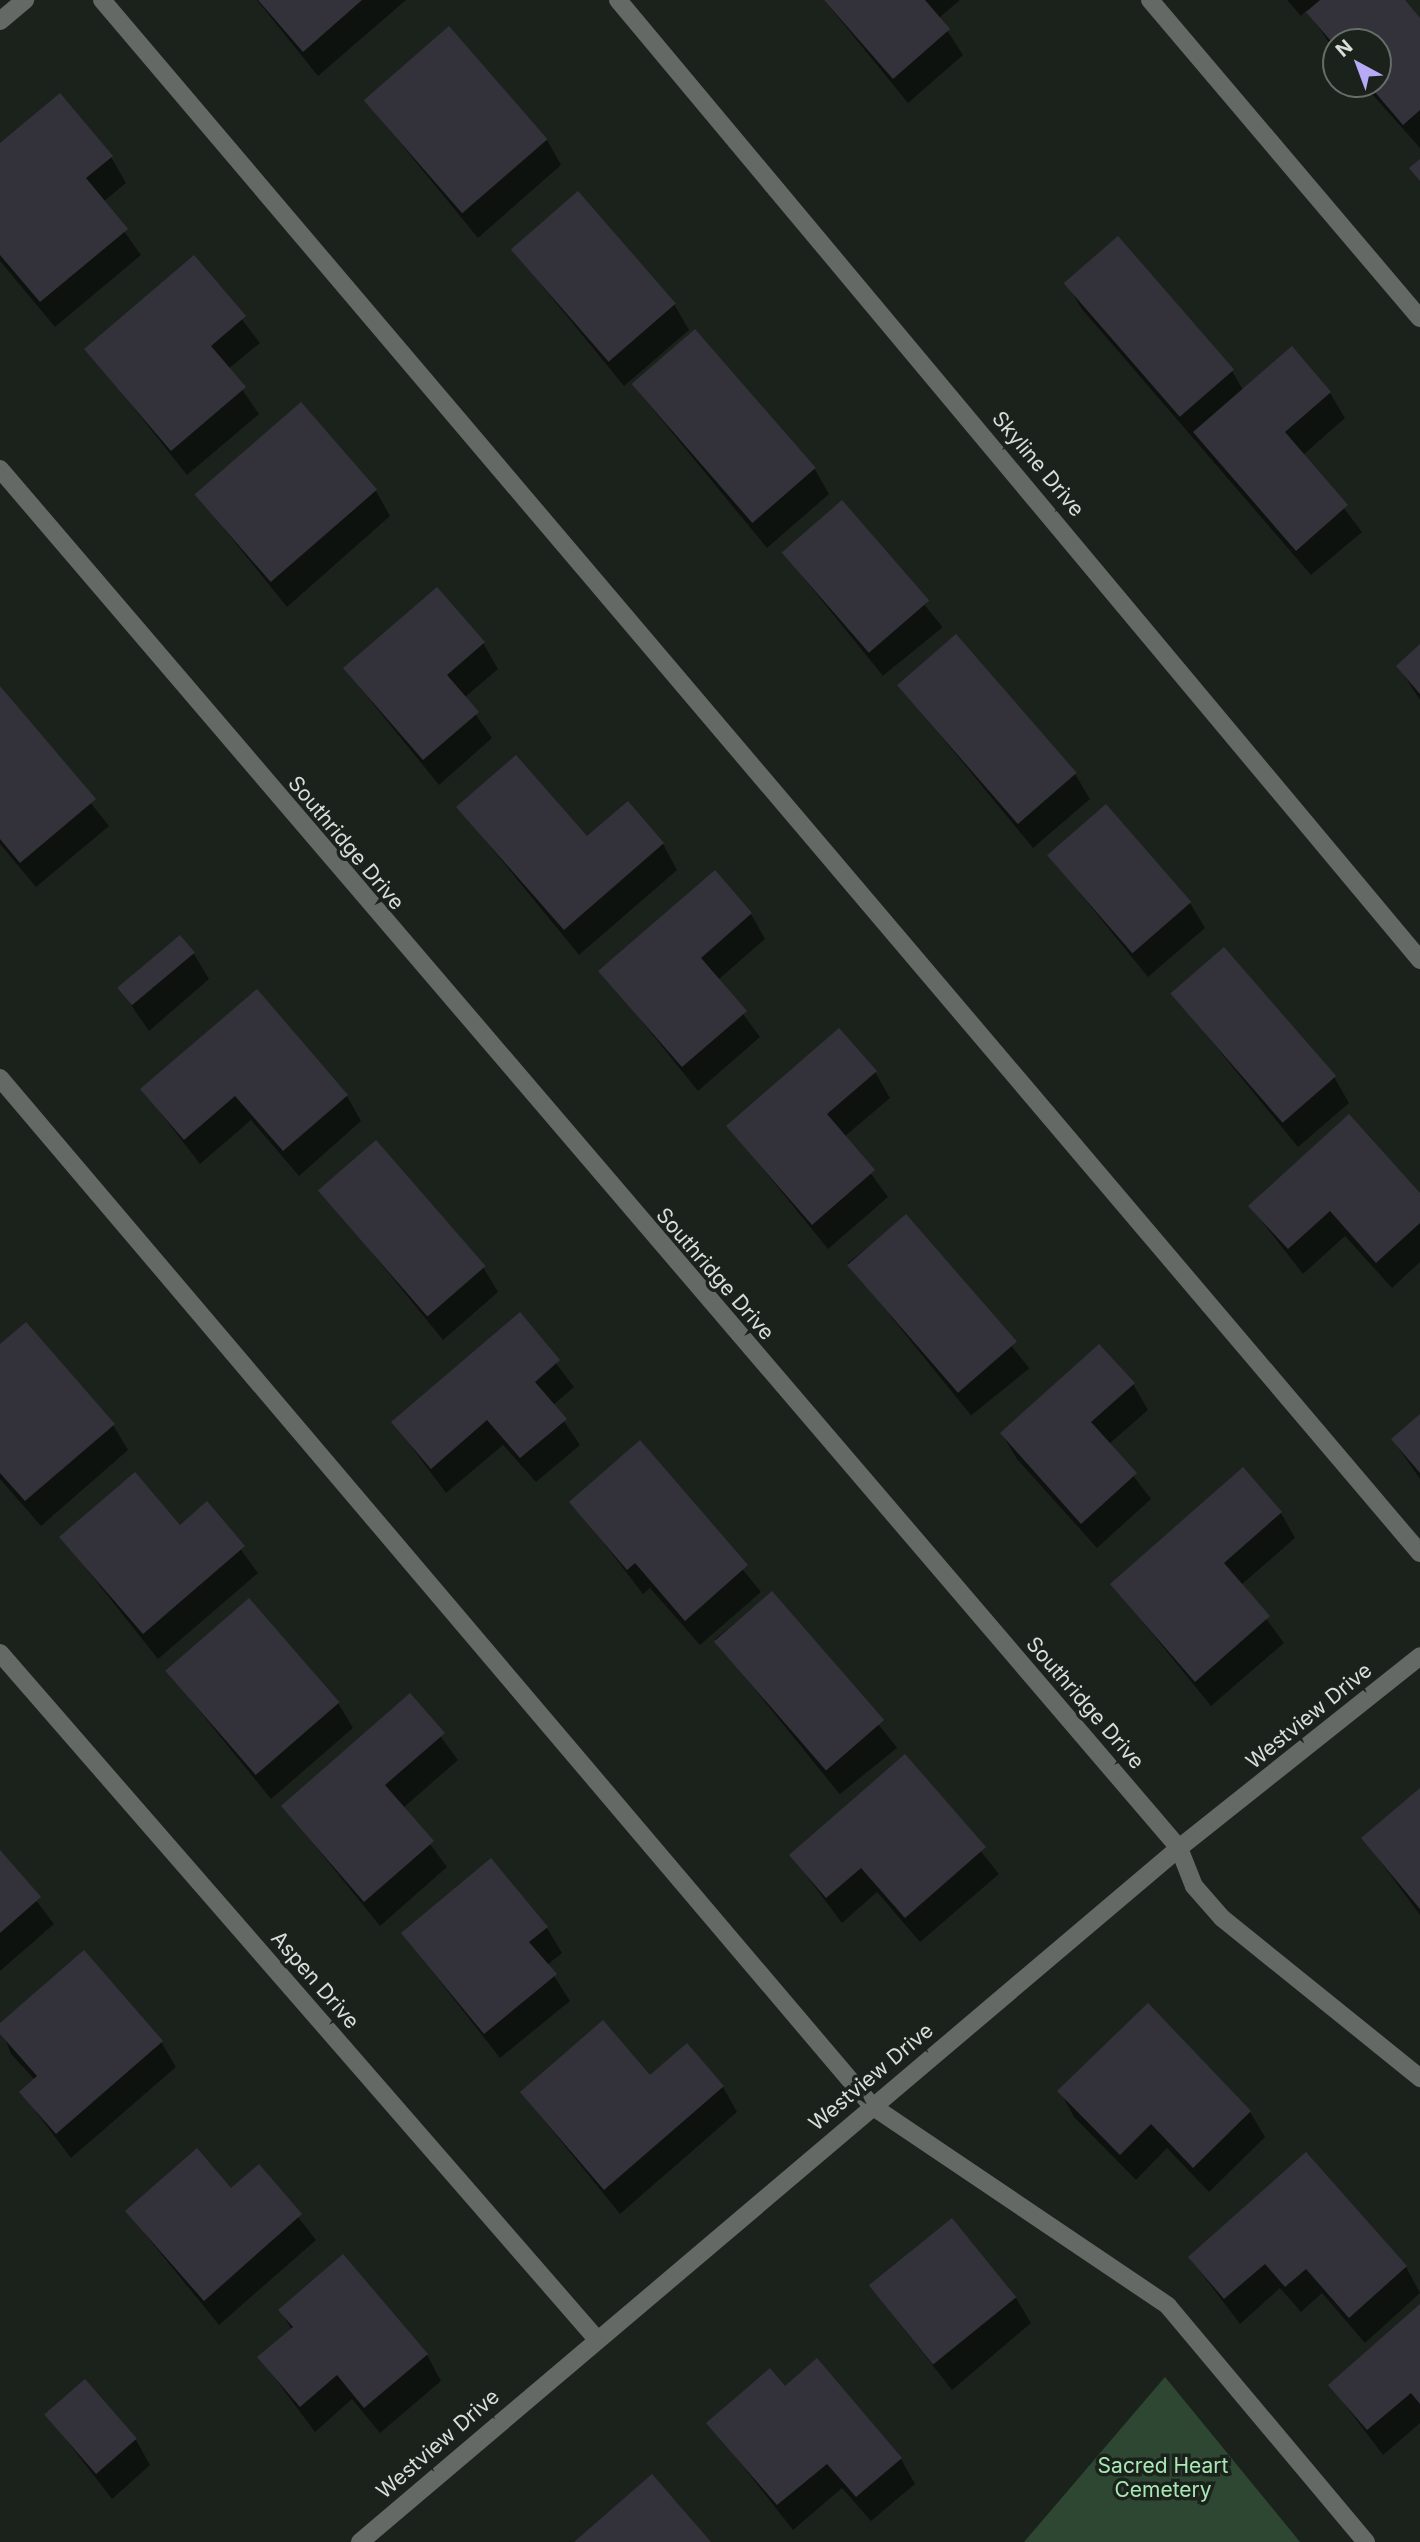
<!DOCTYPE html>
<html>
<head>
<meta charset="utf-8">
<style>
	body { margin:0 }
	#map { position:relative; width:1420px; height:2542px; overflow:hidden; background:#1b221c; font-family:Inter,sans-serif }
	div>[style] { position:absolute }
	.green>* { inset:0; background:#2e4733 }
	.shadow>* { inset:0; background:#0007; transform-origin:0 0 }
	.building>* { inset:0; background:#33323a; transform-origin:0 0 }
	.minor>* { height:18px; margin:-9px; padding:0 9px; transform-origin:9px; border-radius:9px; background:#656965 }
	span { translate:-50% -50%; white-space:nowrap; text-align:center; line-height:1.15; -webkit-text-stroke:7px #1b221c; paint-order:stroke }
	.street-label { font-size:21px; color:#d9deda }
	.park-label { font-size:21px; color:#a8e8b4 }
	.north { position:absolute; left:1322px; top:28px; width:70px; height:70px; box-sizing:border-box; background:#1b221c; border:2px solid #676d68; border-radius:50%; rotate:319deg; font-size:19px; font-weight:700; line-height:28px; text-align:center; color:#d9deda }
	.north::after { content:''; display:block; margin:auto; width:24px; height:32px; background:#b7abf8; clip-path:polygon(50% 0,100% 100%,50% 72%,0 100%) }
</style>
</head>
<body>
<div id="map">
	<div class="green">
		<i style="clip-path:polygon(1165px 2377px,1300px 2542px,1024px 2542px)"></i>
	</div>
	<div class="shadow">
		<i style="clip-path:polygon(257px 0,406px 0,318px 76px)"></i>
		<i style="clip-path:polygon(824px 0,960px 0,939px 18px,963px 55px,908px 103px)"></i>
		<i style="clip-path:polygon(1287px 0,1402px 0,1420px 20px,1420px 148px,1363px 84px,1378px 84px,1378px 42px,1336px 42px,1336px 53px,1307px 10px,1301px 16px)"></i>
		<i style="clip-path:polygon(366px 101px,547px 140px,561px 165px,478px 238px)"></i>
		<i style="clip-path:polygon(0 146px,111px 157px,126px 183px,103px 202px,141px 255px,55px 327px,0 261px)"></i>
		<i style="clip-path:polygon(513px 250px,674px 304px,689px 330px,624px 386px)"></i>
		<i style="clip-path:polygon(194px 257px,260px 343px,228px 369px,259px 414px,187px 475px,87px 349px)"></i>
		<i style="clip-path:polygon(1067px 283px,1232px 371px,1243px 390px,1330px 393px,1345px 418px,1303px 455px,1362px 532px,1311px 575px,1081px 308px)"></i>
		<i style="clip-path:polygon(633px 385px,814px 468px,829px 494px,767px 548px)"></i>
		<i style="clip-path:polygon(376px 491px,390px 516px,287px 607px,197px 495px)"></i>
		<i style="left:842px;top:503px;width:160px;height:77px;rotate:51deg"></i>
		<i style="clip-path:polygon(483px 643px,498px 669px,464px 698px,492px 738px,439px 785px,345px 669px)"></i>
		<i style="clip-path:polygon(1420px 647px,1420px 700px,1398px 666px)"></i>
		<i style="clip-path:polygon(899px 685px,1075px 774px,1090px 799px,1033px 848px)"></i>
		<i style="clip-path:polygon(0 689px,109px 826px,36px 887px,0 844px)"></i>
		<i style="clip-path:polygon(458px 807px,587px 839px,663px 844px,677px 870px,579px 955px)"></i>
		<i style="clip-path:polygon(1049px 855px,1190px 903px,1205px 928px,1148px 977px)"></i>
		<i style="clip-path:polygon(751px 914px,765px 939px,718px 980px,760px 1037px,698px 1091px,601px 971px)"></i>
		<i style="clip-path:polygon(194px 954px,209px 979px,149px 1031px,120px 989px)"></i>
		<i style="clip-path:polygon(1173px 994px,1334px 1077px,1349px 1103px,1298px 1147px)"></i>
		<i style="clip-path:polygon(875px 1072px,890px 1098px,844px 1137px,888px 1197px,828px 1249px,728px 1126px)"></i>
		<i style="clip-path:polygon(143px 1090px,347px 1096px,361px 1121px,299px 1176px,251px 1120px,200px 1164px)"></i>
		<i style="clip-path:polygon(321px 1190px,483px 1267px,498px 1292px,443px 1340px)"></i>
		<i style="clip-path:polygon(1420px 1195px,1420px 1262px,1392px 1288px,1345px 1236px,1303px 1274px,1250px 1206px)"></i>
		<i style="left:906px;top:1216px;width:196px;height:75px;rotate:51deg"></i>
		<i style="clip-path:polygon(519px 1315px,574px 1387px,553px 1405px,580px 1445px,536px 1482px,503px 1445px,446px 1493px,393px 1422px)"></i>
		<i style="clip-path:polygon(0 1347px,113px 1425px,128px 1450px,41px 1526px,0 1479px)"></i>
		<i style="clip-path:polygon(1133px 1384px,1148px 1410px,1109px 1444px,1151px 1499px,1097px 1548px,1017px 1459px,1002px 1434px)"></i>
		<i style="clip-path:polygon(1420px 1416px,1420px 1479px,1393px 1440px)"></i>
		<i style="clip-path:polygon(640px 1443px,761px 1592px,700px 1645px,650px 1588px,643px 1594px,572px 1502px)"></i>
		<i style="clip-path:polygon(207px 1504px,258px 1573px,158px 1659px,61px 1537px,180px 1527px)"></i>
		<i style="clip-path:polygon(1281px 1513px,1295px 1538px,1241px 1585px,1284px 1643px,1211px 1706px,1112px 1584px)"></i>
		<i style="left:772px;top:1593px;width:199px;height:74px;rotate:51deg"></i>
		<i style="clip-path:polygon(167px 1671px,338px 1703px,353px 1728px,271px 1799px)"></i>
		<i style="clip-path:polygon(410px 1696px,458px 1760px,403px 1808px,447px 1867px,380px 1926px,283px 1806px)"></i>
		<i style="clip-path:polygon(905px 1757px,999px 1874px,920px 1942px,877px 1892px,842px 1923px,791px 1855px)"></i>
		<i style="clip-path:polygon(1420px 1791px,1420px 1915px,1363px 1838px)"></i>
		<i style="clip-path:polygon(0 1853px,54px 1924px,0 1971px)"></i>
		<i style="clip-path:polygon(547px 1928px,562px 1953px,547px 1965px,570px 2001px,500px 2058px,403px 1934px)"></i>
		<i style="clip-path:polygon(0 2025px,161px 2042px,176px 2067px,71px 2158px,21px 2092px,35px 2080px,11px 2054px)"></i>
		<i style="clip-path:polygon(723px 2087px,737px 2112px,620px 2214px,522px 2093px)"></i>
		<i style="clip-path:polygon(1060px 2091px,1250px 2112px,1265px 2137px,1209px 2192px,1167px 2148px,1136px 2180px,1074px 2117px)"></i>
		<i style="clip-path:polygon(258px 2167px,316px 2240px,219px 2325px,127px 2212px,231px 2190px)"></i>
		<i style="clip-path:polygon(1190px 2258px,1406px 2267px,1420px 2293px,1365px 2343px,1322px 2293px,1301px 2312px,1280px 2288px,1240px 2324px)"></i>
		<i style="clip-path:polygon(872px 2288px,1016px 2298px,1031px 2323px,952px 2390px)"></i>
		<i style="clip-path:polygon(1420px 2307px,1420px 2423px,1383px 2455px,1330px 2385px)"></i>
		<i style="clip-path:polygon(280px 2310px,427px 2355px,441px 2381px,380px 2433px,352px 2399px,315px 2432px,259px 2357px,292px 2330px)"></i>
		<i style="clip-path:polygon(785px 2388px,901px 2459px,915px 2484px,871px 2521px,842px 2488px,793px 2530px,709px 2423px)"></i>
		<i style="clip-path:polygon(47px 2415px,136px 2440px,150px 2465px,112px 2499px)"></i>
	</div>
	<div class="building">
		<i style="clip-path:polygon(258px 0,362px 0,303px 52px)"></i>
		<i style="clip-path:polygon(824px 0,925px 0,950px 29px,893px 79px)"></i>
		<i style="clip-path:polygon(1320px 0,1405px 0,1420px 18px,1420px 110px,1403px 125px,1368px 84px,1378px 84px,1378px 42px,1336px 42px,1336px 47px,1306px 12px)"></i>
		<i style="left:449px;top:26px;width:150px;height:113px;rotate:49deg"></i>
		<i style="clip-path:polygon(60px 93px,113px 156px,86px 178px,128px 229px,40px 302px,0 255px,0 143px)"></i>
		<i style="clip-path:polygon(1420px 159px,1420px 181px,1409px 168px)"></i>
		<i style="left:578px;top:191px;width:149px;height:89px;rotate:49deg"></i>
		<i style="left:1118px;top:236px;width:177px;height:72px;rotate:49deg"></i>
		<i style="clip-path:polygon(194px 255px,246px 316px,211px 346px,246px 387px,171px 451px,84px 349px)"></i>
		<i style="left:695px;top:329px;width:184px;height:84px;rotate:49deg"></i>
		<i style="clip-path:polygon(1292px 346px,1331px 392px,1285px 432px,1348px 505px,1296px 551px,1193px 432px)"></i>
		<i style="left:301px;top:402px;width:116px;height:141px;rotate:49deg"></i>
		<i style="left:842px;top:500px;width:133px;height:80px;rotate:49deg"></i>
		<i style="clip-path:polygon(437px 587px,485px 642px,447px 675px,479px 712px,423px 760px,343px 668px)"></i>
		<i style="left:956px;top:634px;width:184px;height:78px;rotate:49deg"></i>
		<i style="clip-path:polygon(1420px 644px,1420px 694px,1396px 666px)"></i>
		<i style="clip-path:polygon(0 686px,96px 799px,20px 863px,0 839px)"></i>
		<i style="clip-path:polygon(516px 755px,587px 836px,628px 801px,664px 843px,564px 930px,456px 807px)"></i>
		<i style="left:1106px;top:804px;width:130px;height:78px;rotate:49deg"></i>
		<i style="clip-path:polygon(715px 870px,752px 913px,701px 958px,747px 1011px,682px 1067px,598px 971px)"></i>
		<i style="left:180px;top:935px;width:23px;height:82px;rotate:50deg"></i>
		<i style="left:1224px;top:947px;width:171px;height:71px;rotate:49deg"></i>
		<i style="clip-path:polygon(257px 989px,348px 1095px,283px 1151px,235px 1096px,184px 1140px,140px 1089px)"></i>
		<i style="clip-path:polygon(839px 1028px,877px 1071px,827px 1114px,875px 1170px,812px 1225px,726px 1126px)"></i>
		<i style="clip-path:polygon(1349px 1114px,1420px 1193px,1420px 1223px,1376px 1263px,1330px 1211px,1288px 1249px,1248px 1206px)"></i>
		<i style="left:376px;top:1140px;width:167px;height:77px;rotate:49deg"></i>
		<i style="left:906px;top:1214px;width:169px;height:78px;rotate:49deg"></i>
		<i style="clip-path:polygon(520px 1312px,560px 1360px,535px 1382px,567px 1419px,520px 1458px,487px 1420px,431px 1469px,391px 1422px)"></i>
		<i style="clip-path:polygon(26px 1322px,115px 1424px,25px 1501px,0 1473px,0 1344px)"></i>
		<i style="clip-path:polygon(1099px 1344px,1135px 1383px,1091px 1422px,1137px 1473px,1081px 1524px,1000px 1433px)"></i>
		<i style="clip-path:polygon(1420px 1414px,1420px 1473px,1391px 1439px)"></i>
		<i style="clip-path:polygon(640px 1440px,748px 1565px,685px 1621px,635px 1563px,627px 1570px,569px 1502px)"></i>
		<i style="clip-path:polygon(1243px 1467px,1282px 1512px,1224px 1563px,1270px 1616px,1195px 1682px,1110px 1584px)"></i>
		<i style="clip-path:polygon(135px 1472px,180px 1525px,207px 1501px,245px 1546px,143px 1634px,59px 1537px)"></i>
		<i style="left:772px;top:1591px;width:171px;height:77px;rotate:49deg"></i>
		<i style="left:249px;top:1598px;width:138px;height:111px;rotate:49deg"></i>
		<i style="clip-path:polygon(410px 1693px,445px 1733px,385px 1785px,434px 1841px,364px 1902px,281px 1806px)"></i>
		<i style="clip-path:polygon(905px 1754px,986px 1847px,905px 1918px,861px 1868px,826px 1898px,789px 1855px)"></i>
		<i style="clip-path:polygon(1420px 1788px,1420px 1909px,1361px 1838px)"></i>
		<i style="clip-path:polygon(0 1850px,41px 1897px,0 1933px)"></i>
		<i style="clip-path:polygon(491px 1858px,548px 1927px,529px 1942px,557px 1974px,484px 2034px,401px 1933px)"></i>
		<i style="clip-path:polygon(84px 1950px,163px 2041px,56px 2134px,19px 2092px,37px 2076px,0 2034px,0 2023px)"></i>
		<i style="clip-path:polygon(1148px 2003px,1251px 2111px,1193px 2168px,1151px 2124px,1120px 2155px,1057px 2091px)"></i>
		<i style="clip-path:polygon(603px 2020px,650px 2075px,687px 2043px,724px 2086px,604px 2190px,520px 2092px)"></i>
		<i style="clip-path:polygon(197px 2148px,231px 2188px,259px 2164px,302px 2214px,204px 2301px,125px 2211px)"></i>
		<i style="clip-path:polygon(1306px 2152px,1407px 2266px,1349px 2318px,1306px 2269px,1285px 2287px,1265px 2264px,1224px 2299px,1188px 2257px)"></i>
		<i style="left:952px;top:2218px;width:102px;height:107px;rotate:51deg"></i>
		<i style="clip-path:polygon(343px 2254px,428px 2354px,364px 2408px,337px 2375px,300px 2407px,257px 2357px,293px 2327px,278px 2310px)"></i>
		<i style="clip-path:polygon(1420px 2304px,1420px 2404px,1411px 2393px,1367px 2430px,1328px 2385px)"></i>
		<i style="clip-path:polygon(817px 2358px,902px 2458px,856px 2497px,827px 2464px,777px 2505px,706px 2423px,770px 2368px,785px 2386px)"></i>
		<i style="left:85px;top:2379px;width:79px;height:54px;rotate:49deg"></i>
		<i style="clip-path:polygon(652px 2474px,711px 2542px,574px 2542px)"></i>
	</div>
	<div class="minor">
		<i style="left:102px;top:0;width:2037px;rotate:49.68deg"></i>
		<i style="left:618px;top:0;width:1251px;rotate:50.12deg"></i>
		<i style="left:1150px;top:0;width:417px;rotate:49.7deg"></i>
		<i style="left:0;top:21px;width:33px;rotate:-40deg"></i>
		<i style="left:0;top:469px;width:1814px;rotate:49.47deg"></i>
		<i style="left:1179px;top:1848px;width:41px;rotate:68.5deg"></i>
		<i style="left:1194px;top:1886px;width:43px;rotate:48.8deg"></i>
		<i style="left:1222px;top:1918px;width:255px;rotate:38.9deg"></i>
		<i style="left:0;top:1078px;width:1348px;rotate:49.69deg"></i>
		<i style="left:872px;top:2106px;width:357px;rotate:34deg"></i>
		<i style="left:1168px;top:2306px;width:308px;rotate:50deg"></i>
		<i style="left:0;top:1653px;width:907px;rotate:48.98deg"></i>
		<i style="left:360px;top:2542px;width:1073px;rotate:-40.28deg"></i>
		<i style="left:1179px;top:1848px;width:308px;rotate:-38.5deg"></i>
	</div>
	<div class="street-label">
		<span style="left:1038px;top:464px;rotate:50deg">Skyline Drive</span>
		<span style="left:346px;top:843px;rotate:50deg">Southridge Drive</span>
		<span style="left:715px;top:1274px;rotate:49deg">Southridge Drive</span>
		<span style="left:1085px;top:1703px;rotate:49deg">Southridge Drive</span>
		<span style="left:1309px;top:1716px;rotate:-39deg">Westview Drive</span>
		<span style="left:315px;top:1980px;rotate:49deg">Aspen Drive</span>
		<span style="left:871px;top:2077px;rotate:-40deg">Westview Drive</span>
		<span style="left:438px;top:2444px;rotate:-41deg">Westview Drive</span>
	</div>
	<div class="park-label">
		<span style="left:1163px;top:2478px">Sacred Heart<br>Cemetery</span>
	</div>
	<div class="north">N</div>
</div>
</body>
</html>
